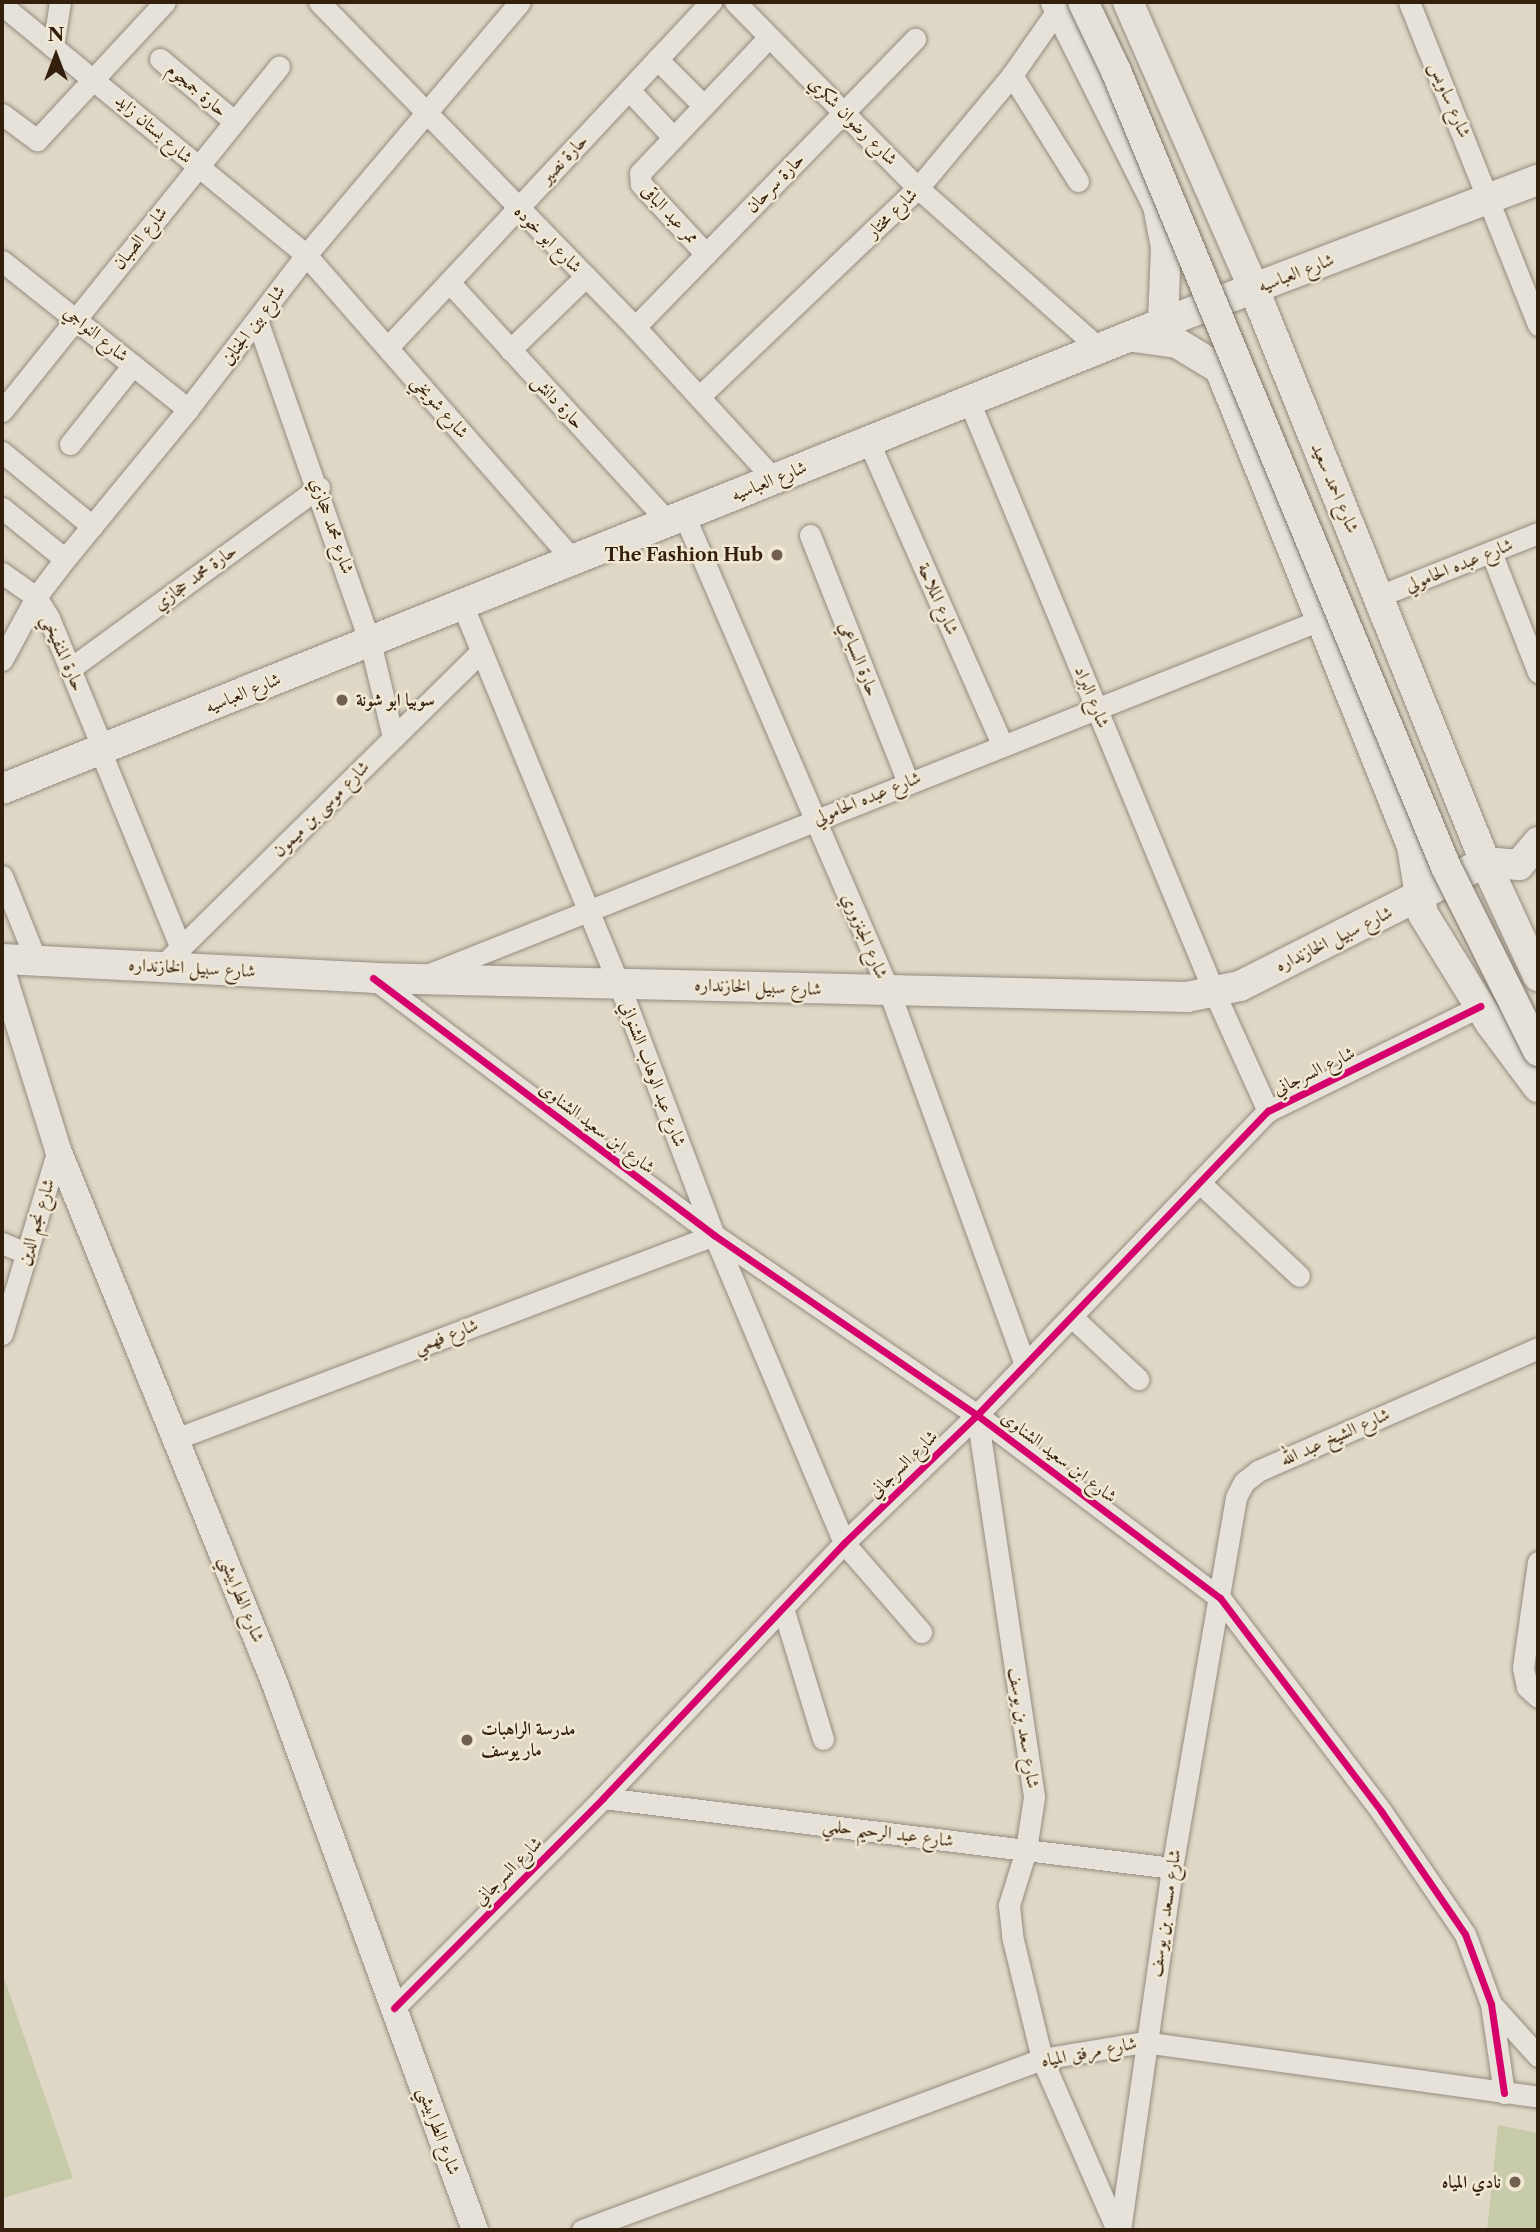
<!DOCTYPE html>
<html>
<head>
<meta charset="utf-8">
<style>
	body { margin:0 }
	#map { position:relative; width:1540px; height:2232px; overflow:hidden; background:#e0d8c6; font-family:"Libre Caslon Text",Amiri,serif }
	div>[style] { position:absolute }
	.green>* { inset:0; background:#c8cba9 }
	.roads { filter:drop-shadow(0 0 2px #938c80) drop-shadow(0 0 2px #938c80) }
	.minor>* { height:21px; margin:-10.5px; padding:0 10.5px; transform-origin:10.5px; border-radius:10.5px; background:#e6e2da }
	.tertiary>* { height:26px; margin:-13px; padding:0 13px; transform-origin:13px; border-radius:13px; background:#e6e2da }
	.secondary>* { height:30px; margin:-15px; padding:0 15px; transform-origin:15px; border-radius:15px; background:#e6e2da }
	.bridges { filter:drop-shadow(0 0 2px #7a7367) drop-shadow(0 0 2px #7a7367) }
	.secondary-bridge>* { height:30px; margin:-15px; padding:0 15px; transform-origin:15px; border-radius:15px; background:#e6e2da }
	.cycleway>* { height:7px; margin:-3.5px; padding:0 3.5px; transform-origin:3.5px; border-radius:3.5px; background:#d6006c }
	.dots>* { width:19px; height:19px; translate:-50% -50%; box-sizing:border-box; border:4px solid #f1e8d3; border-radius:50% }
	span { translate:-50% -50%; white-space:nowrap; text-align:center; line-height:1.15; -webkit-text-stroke:5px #f1e8d3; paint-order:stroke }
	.street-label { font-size:18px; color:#341f0c }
	.poi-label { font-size:18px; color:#341f0c; font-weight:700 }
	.right { translate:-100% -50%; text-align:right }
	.left { translate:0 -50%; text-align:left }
	.frame { position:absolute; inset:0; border:4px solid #341f0c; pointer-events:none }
	.north { position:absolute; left:21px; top:21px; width:70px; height:70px; -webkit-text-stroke:5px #f1e8d3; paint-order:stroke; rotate:0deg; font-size:19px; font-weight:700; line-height:28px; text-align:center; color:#341f0c }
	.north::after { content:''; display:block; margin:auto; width:24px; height:32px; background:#341f0c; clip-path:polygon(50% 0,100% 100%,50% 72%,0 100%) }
</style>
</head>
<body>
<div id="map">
	<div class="green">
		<i style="clip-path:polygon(2px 1972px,73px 2178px,2px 2198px)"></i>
		<i style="clip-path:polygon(1498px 2125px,1538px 2133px,1538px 2230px,1487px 2230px)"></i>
	</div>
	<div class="roads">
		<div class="minor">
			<i style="left:319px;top:2px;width:453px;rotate:45.8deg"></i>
			<i style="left:635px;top:327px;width:206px;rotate:47.6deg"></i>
			<i style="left:735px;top:2px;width:261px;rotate:45.5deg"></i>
			<i style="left:918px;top:188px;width:242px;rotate:41.5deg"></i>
			<i style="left:1409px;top:2px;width:348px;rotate:68.2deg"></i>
			<i style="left:2px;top:5px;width:394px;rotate:39.4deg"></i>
			<i style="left:306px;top:255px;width:405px;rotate:48.8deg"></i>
			<i style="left:53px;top:47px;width:46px;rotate:-81.2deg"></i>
			<i style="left:160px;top:59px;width:97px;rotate:40deg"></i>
			<i style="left:657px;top:59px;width:65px;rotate:45deg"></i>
			<i style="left:1012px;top:75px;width:125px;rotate:58.1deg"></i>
			<i style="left:629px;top:90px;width:64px;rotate:46.9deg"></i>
			<i style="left:2px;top:114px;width:44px;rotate:36.6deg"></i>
			<i style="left:37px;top:140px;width:188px;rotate:-47.2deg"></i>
			<i style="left:706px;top:254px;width:96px;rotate:-132.9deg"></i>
			<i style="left:641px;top:184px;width:11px;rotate:-95deg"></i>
			<i style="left:640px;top:173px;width:187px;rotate:-46.5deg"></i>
			<i style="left:2px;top:261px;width:238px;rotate:38.5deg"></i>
			<i style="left:449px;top:282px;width:325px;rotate:47.6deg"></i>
			<i style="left:257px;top:320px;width:341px;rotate:70.7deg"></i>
			<i style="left:370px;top:642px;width:98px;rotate:76.4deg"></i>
			<i style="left:635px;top:327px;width:402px;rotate:-45.8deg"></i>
			<i style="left:388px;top:347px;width:473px;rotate:-46.9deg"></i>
			<i style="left:510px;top:350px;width:106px;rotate:-44.2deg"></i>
			<i style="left:700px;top:396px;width:301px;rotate:-43.7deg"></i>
			<i style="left:918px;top:188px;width:147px;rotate:-50.2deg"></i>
			<i style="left:1012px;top:75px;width:82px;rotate:-55deg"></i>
			<i style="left:969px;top:401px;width:640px;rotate:67.48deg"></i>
			<i style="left:1214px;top:992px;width:131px;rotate:65.6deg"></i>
			<i style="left:2px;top:411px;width:442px;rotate:-51.2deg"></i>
			<i style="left:70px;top:444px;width:101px;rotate:-51.4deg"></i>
			<i style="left:2px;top:452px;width:117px;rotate:39.4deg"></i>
			<i style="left:874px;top:454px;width:317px;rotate:66.2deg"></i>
			<i style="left:2px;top:508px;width:81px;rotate:39deg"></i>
			<i style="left:684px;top:515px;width:518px;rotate:66.7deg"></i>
			<i style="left:889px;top:991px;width:398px;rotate:70deg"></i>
			<i style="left:810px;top:535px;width:266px;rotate:68.4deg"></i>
			<i style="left:1491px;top:552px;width:129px;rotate:68.6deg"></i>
			<i style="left:2px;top:573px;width:42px;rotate:35.2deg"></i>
			<i style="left:36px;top:597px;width:25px;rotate:58deg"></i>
			<i style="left:49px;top:618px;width:142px;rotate:67.6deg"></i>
			<i style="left:1379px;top:596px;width:171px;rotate:-21.6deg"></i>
			<i style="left:462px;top:604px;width:411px;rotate:67.6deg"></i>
			<i style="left:619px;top:984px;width:268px;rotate:69.3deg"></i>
			<i style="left:714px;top:1235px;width:334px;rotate:67.1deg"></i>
			<i style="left:844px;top:1543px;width:118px;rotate:49.1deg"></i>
			<i style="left:2px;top:660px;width:72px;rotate:-61.6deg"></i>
			<i style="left:36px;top:597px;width:48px;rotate:-52.7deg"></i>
			<i style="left:65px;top:559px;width:194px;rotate:-50.6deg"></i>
			<i style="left:188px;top:409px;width:194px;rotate:-52.5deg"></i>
			<i style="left:306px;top:255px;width:331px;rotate:-49.8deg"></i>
			<i style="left:71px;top:668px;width:307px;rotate:-36.1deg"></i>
			<i style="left:100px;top:750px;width:214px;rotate:67.8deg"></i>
			<i style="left:2px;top:876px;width:91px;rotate:68deg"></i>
			<i style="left:161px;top:967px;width:450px;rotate:-44.6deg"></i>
			<i style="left:427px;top:975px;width:961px;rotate:-21.68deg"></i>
			<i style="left:373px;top:978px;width:427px;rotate:37deg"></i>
			<i style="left:714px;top:1235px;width:319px;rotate:34.4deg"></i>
			<i style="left:977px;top:1415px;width:304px;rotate:37deg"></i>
			<i style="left:1220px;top:1598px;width:267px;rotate:52.9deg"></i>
			<i style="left:1381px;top:1811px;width:149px;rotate:55.7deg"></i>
			<i style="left:1465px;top:1934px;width:75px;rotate:69.6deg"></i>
			<i style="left:1491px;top:2004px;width:90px;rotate:81.7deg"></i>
			<i style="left:1199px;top:1182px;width:137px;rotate:43.2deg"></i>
			<i style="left:2px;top:1243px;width:26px;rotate:23deg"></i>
			<i style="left:1072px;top:1317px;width:91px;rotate:43.2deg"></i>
			<i style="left:2px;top:1334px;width:192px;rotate:-73.1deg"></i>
			<i style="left:977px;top:1415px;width:386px;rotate:81.5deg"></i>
			<i style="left:1034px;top:1797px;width:54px;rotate:98.6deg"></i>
			<i style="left:1026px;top:1850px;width:58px;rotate:107.2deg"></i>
			<i style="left:1009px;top:1905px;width:31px;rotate:84deg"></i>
			<i style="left:1012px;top:1936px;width:127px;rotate:76.3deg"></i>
			<i style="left:1042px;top:2059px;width:187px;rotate:66.3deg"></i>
			<i style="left:178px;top:1438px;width:573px;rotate:-20.74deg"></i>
			<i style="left:1538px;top:1562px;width:107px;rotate:98.1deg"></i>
			<i style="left:1523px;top:1668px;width:19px;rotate:78deg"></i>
			<i style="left:1527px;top:1687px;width:15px;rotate:42deg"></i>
			<i style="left:783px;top:1608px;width:137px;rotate:73deg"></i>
			<i style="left:603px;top:1798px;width:573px;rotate:7.01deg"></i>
			<i style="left:1492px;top:2005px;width:69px;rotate:48deg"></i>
			<i style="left:394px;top:2008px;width:296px;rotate:-45.1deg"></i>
			<i style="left:603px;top:1798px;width:351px;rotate:-46.6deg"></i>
			<i style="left:844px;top:1543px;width:185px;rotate:-43.9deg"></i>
			<i style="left:977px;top:1415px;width:421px;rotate:-46.3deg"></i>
			<i style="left:1268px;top:1111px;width:237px;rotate:-26.3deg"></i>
			<i style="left:582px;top:2230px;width:491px;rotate:-20.4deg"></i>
			<i style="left:1042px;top:2059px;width:103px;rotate:-9.5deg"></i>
			<i style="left:1144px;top:2042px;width:398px;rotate:7.9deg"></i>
			<i style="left:1120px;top:2230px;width:366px;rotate:-81.8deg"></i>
			<i style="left:1172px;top:1868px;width:376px;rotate:-80.2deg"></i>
			<i style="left:1236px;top:1497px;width:17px;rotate:-62deg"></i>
			<i style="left:1244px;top:1482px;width:18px;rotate:-38deg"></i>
			<i style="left:1258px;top:1471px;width:306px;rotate:-23.7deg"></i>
		</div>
		<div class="tertiary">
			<i style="left:2px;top:971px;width:188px;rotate:72.6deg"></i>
			<i style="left:58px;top:1150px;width:576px;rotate:67.88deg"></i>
			<i style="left:275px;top:1684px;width:581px;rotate:69.88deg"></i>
		</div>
		<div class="secondary">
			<i style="left:1056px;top:2px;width:228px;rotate:63.4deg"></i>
			<i style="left:1158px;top:206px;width:42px;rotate:79deg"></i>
			<i style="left:1166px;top:247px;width:76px;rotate:92.3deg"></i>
			<i style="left:1128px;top:2px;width:313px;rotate:66.3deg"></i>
			<i style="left:1254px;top:289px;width:618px;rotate:68.04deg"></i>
			<i style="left:1485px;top:862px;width:126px;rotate:65.1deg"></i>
			<i style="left:1134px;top:337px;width:43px;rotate:7.9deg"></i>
			<i style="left:1177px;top:343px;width:50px;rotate:31.2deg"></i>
			<i style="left:1220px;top:369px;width:514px;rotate:68.07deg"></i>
			<i style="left:1412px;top:846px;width:69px;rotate:80.8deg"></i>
			<i style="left:1423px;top:914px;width:129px;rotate:58.3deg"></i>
			<i style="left:1491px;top:1024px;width:79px;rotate:53.3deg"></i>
			<i style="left:2px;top:789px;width:1251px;rotate:-21.87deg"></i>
			<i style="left:1163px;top:323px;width:401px;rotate:-20.9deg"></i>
			<i style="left:2px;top:959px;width:371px;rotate:2.9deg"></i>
			<i style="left:373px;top:978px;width:814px;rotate:1.34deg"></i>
			<i style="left:1187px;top:997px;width:54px;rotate:-11.7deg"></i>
			<i style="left:1240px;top:986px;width:275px;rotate:-26.8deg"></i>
			<i style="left:1485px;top:862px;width:34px;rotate:5deg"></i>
			<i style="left:1519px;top:865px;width:30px;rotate:-50deg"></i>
		</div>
	</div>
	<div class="bridges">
		<div class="secondary-bridge">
			<i style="left:1083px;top:2px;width:76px;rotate:64.4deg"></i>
			<i style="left:1116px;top:71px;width:862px;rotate:67.48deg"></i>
			<i style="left:1446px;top:867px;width:206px;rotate:63.4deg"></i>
		</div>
	</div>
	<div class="cycleway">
		<i style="left:373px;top:978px;width:427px;rotate:37deg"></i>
		<i style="left:714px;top:1235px;width:319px;rotate:34.4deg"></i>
		<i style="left:977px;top:1415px;width:304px;rotate:37deg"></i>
		<i style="left:1220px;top:1598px;width:267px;rotate:52.9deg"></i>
		<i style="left:1381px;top:1811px;width:149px;rotate:55.7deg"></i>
		<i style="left:1465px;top:1934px;width:75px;rotate:69.6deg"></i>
		<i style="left:1491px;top:2004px;width:90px;rotate:81.7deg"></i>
		<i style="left:394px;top:2008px;width:296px;rotate:-45.1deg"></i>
		<i style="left:603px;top:1798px;width:351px;rotate:-46.6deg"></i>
		<i style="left:844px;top:1543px;width:185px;rotate:-43.9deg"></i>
		<i style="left:977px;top:1415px;width:421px;rotate:-46.3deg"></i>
		<i style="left:1268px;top:1111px;width:237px;rotate:-26.3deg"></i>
	</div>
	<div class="dots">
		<i style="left:777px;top:555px;background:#70604d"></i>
		<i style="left:342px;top:700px;background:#70604d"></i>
		<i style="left:467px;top:1740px;background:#70604d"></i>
		<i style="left:1515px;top:2182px;background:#70604d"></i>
	</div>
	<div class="street-label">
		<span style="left:197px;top:90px;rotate:40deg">حارة جمجوم</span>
		<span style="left:1450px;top:100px;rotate:67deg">شارع ساويس</span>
		<span style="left:853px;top:121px;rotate:45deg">شارع رضوان شكري</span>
		<span style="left:154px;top:129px;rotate:41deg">شارع بستان زايد</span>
		<span style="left:564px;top:159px;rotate:-47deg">حارة نصير</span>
		<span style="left:775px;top:183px;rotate:-46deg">حارة سرحان</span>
		<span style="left:892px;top:213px;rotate:-44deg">شارع مختار</span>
		<span style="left:670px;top:214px;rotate:47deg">ممر عبد الباقى</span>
		<span style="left:140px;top:238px;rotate:-51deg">شارع الصبان</span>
		<span style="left:548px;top:239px;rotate:45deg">شارع ابو خوده</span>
		<span style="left:1296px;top:273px;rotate:-21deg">شارع العباسيه</span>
		<span style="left:253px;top:325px;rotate:-53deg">شارع بين الجناين</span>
		<span style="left:96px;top:334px;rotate:39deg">شارع النواجي</span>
		<span style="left:558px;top:402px;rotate:47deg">حارة دانش</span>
		<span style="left:440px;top:407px;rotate:49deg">شارع شويخي</span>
		<span style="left:769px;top:481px;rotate:-22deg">شارع العباسيه</span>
		<span style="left:1335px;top:488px;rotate:67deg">شارع احمد سعيد</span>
		<span style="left:332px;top:526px;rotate:71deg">شارع محمد حجازي</span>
		<span style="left:1459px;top:565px;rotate:-22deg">شارع عبده الحامولي</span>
		<span style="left:195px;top:577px;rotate:-36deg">حارة محمد حجازي</span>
		<span style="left:938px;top:599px;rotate:66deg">شارع الملاحة</span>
		<span style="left:63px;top:653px;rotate:66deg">حارة المنفيخي</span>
		<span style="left:859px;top:659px;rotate:68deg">حارة السباعي</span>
		<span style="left:243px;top:693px;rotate:-22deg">شارع العباسيه</span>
		<span style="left:1092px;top:697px;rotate:68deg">شارع البراد</span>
		<span style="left:867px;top:798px;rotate:-22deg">شارع عبده الحامولي</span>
		<span style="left:321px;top:809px;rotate:-45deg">شارع موسى بن ميمون</span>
		<span style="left:865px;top:936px;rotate:67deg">شارع الجنزوري</span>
		<span style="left:1334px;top:939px;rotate:-26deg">شارع سبيل الخازنداره</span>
		<span style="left:192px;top:968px;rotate:3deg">شارع سبيل الخازنداره</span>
		<span style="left:758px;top:987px;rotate:2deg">شارع سبيل الخازنداره</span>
		<span style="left:1314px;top:1071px;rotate:-26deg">شارع السرجاني</span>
		<span style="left:653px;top:1074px;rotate:69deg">شارع عبد الوهاب الشنواني</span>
		<span style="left:597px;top:1128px;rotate:37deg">شارع ابن سعيد الشناوى</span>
		<span style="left:36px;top:1222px;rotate:-73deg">شارع نجم الدين</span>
		<span style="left:446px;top:1336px;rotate:-21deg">شارع فهمي</span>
		<span style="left:1335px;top:1437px;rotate:-24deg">شارع الشيخ عبد الله</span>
		<span style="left:1059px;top:1457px;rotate:37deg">شارع ابن سعيد الشناوى</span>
		<span style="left:903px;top:1464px;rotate:-44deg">شارع السرجاني</span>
		<span style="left:242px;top:1599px;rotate:68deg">شارع الطرابيشي</span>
		<span style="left:1024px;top:1728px;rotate:81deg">شارع سعد بن يوسف</span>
		<span style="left:888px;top:1833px;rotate:7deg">شارع عبد الرحيم حلمي</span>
		<span style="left:508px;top:1871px;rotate:-45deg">شارع السرجاني</span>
		<span style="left:1165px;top:1913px;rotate:-81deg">شارع مسعد بن يوسف</span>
		<span style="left:1089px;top:2052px;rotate:-11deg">شارع مرفق المياه</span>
		<span style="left:439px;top:2131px;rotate:70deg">شارع الطرابيشي</span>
	</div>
	<div class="poi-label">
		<span class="right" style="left:763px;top:555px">The Fashion Hub</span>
		<span class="left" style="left:356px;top:700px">سوبيا ابو شونة</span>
		<span class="left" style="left:481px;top:1740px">مدرسة الراهبات<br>مار يوسف</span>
		<span class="right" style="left:1501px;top:2182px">نادي المياه</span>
	</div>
	<div class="frame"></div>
	<div class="north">N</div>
</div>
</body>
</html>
